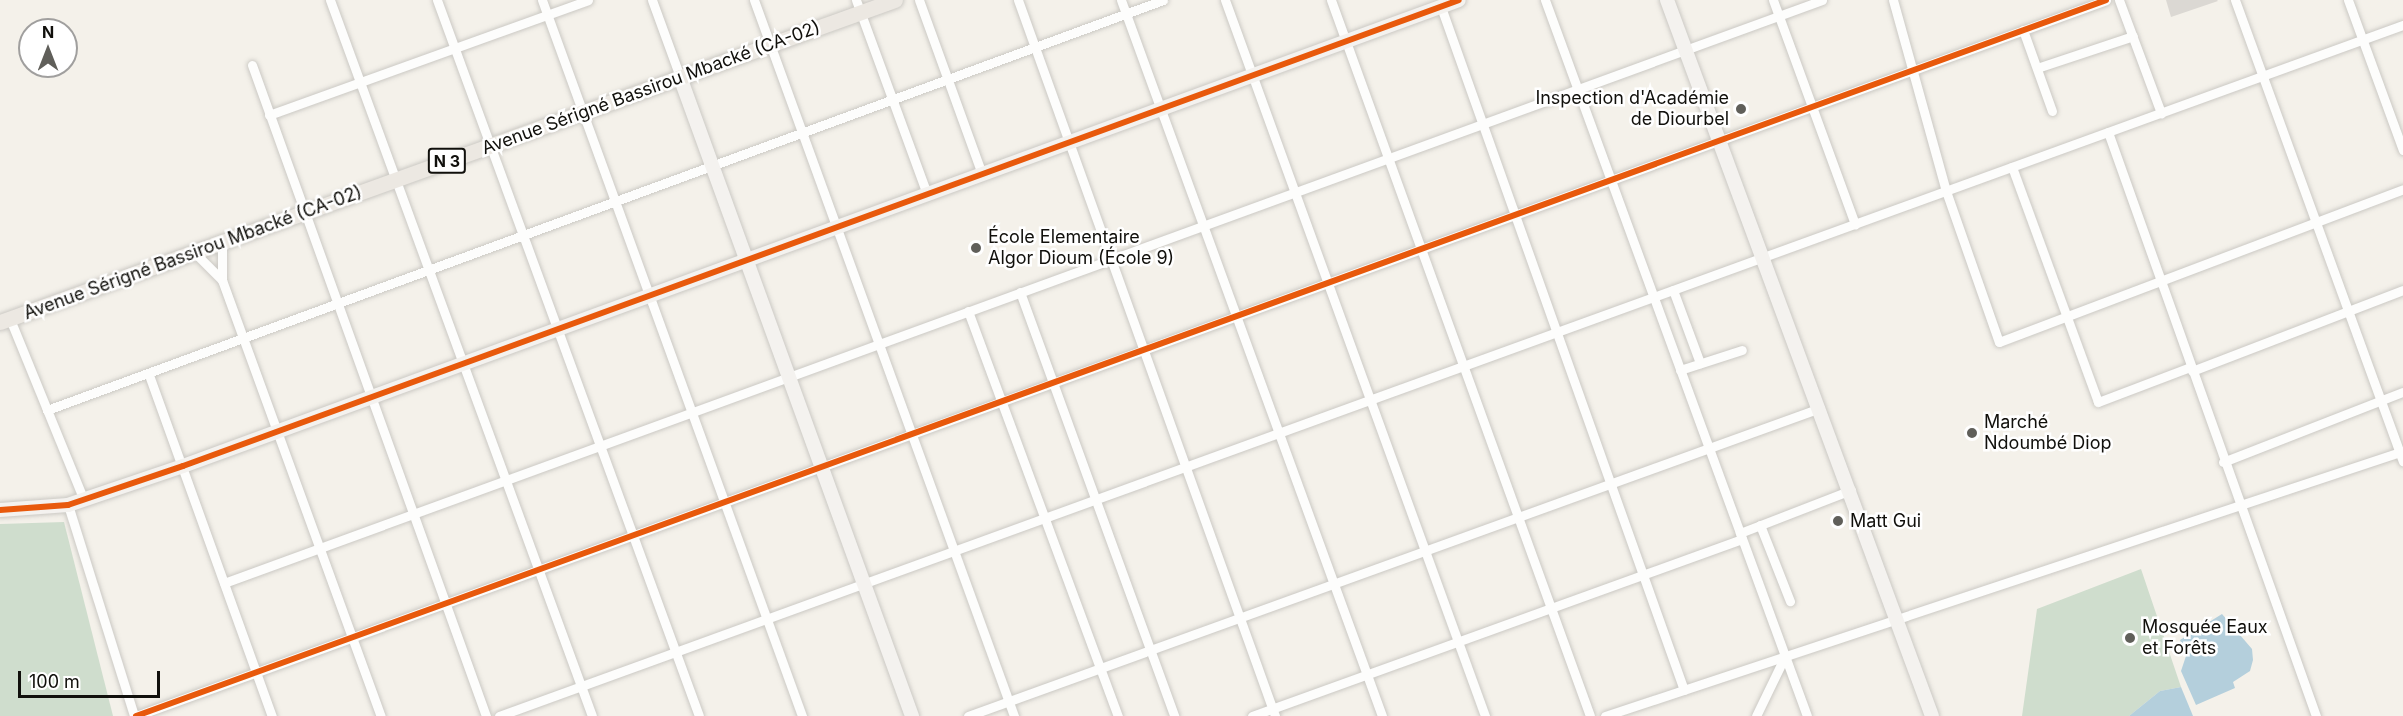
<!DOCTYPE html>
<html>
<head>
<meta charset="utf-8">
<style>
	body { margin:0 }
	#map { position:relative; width:2403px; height:716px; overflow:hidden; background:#f4f1ea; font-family:Inter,sans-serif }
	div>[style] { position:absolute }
	.green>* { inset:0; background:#cfddcd }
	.water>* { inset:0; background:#b4cfdc }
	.building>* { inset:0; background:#dbd8d3 }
	.roads { filter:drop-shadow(0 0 2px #cbc9c4) drop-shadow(0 0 2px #cbc9c4) }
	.street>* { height:9px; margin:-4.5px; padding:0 4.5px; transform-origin:4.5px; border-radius:4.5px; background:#fdfdfc }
	.secondary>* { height:14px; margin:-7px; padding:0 7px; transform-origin:7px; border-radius:7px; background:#f4f2ef }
	.primary>* { height:15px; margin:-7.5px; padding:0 7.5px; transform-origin:7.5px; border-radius:7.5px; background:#ece8e2 }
	.cycleway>* { height:6px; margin:-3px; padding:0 3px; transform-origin:3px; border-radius:3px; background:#e8590c }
	.dots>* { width:16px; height:16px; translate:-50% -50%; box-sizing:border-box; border:3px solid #fff; border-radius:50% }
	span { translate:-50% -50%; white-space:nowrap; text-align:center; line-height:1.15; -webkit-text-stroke:5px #fff; paint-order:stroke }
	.shield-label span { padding:2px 4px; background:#fff; border:2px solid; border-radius:4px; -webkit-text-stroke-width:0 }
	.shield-label { font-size:16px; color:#11100c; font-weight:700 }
	.street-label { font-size:18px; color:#11100c }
	.poi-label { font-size:18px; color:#11100c }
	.right { translate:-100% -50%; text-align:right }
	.left { translate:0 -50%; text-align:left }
	.north { position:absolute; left:18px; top:18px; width:60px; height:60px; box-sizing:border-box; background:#fff; border:2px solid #a09f9e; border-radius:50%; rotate:0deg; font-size:16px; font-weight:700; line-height:24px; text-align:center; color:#11100c }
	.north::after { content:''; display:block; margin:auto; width:21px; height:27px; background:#605f5a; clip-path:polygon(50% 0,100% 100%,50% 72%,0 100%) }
	.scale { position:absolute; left:18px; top:671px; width:142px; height:27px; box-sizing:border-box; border:3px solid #11100c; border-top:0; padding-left:8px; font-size:18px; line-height:21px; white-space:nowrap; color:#11100c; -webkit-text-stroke:4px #fff; paint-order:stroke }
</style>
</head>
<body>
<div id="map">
	<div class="green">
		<i style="clip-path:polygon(64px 522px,113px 716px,0 716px,0 524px)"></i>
		<i style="clip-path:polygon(2141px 569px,2181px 687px,2160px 691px,2129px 716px,2022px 716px,2037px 609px)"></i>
	</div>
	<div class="water">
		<i style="clip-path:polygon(2222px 614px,2252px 649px,2253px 660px,2250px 671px,2233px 682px,2235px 688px,2196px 705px,2181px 671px,2186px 656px,2180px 640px)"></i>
		<i style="clip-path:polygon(2181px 687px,2193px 716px,2129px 716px,2160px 691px)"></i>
	</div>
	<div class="building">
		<i style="clip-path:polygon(2166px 0,2217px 0,2218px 1px,2171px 17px)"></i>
	</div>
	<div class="roads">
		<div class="street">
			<i style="left:330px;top:0;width:762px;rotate:69.9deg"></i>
			<i style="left:437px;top:0;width:762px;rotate:69.9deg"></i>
			<i style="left:542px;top:0;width:762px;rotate:70.04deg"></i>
			<i style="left:652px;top:0;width:82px;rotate:70deg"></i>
			<i style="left:754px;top:0;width:762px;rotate:70.04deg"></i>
			<i style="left:856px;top:0;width:207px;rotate:69.9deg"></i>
			<i style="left:919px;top:0;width:185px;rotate:70.1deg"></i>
			<i style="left:1018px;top:0;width:761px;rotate:70.25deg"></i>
			<i style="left:1121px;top:0;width:762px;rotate:69.97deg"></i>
			<i style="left:1225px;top:0;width:762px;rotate:70.04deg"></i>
			<i style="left:1331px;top:0;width:761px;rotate:70.11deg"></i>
			<i style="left:1545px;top:0;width:762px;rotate:69.9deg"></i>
			<i style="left:1773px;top:0;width:239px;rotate:69.9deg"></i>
			<i style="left:1893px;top:0;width:198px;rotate:74.5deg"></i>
			<i style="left:1946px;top:191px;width:160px;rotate:70.7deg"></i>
			<i style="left:1999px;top:342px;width:432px;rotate:-20.7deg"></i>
			<i style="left:2119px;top:0;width:121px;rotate:69.6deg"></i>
			<i style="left:2235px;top:0;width:491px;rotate:70deg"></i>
			<i style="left:2348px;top:0;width:160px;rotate:69.9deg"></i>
			<i style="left:1441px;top:7px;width:725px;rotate:70.42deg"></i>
			<i style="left:2023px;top:30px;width:86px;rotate:70.3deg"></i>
			<i style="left:252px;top:65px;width:692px;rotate:70.23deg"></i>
			<i style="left:2037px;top:68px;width:101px;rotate:-18.4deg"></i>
			<i style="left:269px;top:115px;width:339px;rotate:-19.8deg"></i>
			<i style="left:2108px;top:132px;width:620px;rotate:70.4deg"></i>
			<i style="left:2012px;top:167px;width:250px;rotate:69.9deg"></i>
			<i style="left:2098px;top:402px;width:98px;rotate:-20.8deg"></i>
			<i style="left:222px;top:243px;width:37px;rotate:90deg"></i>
			<i style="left:222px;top:280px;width:464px;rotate:70deg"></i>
			<i style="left:195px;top:253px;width:38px;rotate:45deg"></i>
			<i style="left:1673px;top:290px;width:78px;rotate:69.7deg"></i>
			<i style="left:1020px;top:292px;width:451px;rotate:70deg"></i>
			<i style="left:968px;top:311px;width:432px;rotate:69.7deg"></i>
			<i style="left:10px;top:319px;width:196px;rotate:67.8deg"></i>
			<i style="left:1680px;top:370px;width:65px;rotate:-17.9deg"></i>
			<i style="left:2192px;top:371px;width:226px;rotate:-21deg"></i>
			<i style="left:149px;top:375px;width:363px;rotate:70.2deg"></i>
			<i style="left:47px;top:410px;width:1189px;rotate:-20.17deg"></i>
			<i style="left:2223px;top:462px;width:193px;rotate:-21.3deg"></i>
			<i style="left:68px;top:505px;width:221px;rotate:72.6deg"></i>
			<i style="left:1760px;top:525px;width:82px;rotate:68.5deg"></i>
			<i style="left:1740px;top:533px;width:119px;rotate:-21.2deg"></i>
			<i style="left:224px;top:583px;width:1701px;rotate:-20.04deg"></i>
			<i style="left:136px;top:716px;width:2096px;rotate:-19.97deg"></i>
			<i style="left:499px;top:716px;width:2026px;rotate:-19.95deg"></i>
			<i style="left:968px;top:716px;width:906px;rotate:-19.88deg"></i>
			<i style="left:1252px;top:716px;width:521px;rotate:-19.86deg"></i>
			<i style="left:1605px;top:716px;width:841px;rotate:-18.37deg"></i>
			<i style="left:1756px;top:716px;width:67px;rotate:-64.2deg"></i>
		</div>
		<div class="secondary">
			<i style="left:1667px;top:0;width:763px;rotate:69.69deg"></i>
			<i style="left:680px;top:77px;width:680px;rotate:70.05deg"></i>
			<i style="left:0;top:510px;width:68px;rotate:-4.2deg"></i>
			<i style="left:68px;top:505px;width:121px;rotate:-18.7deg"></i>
			<i style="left:183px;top:466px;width:1358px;rotate:-20.06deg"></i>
		</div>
		<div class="primary">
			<i style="left:0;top:322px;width:951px;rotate:-19.79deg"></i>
		</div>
	</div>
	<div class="cycleway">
		<i style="left:0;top:510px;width:68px;rotate:-4.2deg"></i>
		<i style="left:68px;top:505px;width:121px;rotate:-18.7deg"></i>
		<i style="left:183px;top:466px;width:1358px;rotate:-20.06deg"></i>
		<i style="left:136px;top:716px;width:2096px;rotate:-19.97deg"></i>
	</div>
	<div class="dots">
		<i style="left:1741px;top:109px;background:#605f5a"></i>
		<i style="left:976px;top:248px;background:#605f5a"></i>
		<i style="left:1972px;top:433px;background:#605f5a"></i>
		<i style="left:1838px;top:521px;background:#605f5a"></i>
		<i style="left:2130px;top:638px;background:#605f5a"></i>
	</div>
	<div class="shield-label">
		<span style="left:447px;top:161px">N 3</span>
	</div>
	<div class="street-label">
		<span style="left:651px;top:88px;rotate:-20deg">Avenue Sérigné Bassirou Mbacké (CA-02)</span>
		<span style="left:193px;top:253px;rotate:-20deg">Avenue Sérigné Bassirou Mbacké (CA-02)</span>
	</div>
	<div class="poi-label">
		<span class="right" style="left:1729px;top:109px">Inspection d'Académie<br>de Diourbel</span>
		<span class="left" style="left:988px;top:248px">École Elementaire<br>Algor Dioum (École 9)</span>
		<span class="left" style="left:1984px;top:433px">Marché<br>Ndoumbé Diop</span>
		<span class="left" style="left:1850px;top:521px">Matt Gui</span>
		<span class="left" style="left:2142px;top:638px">Mosquée Eaux<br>et Forêts</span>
	</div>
	<div class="north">N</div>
	<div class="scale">100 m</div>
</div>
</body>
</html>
